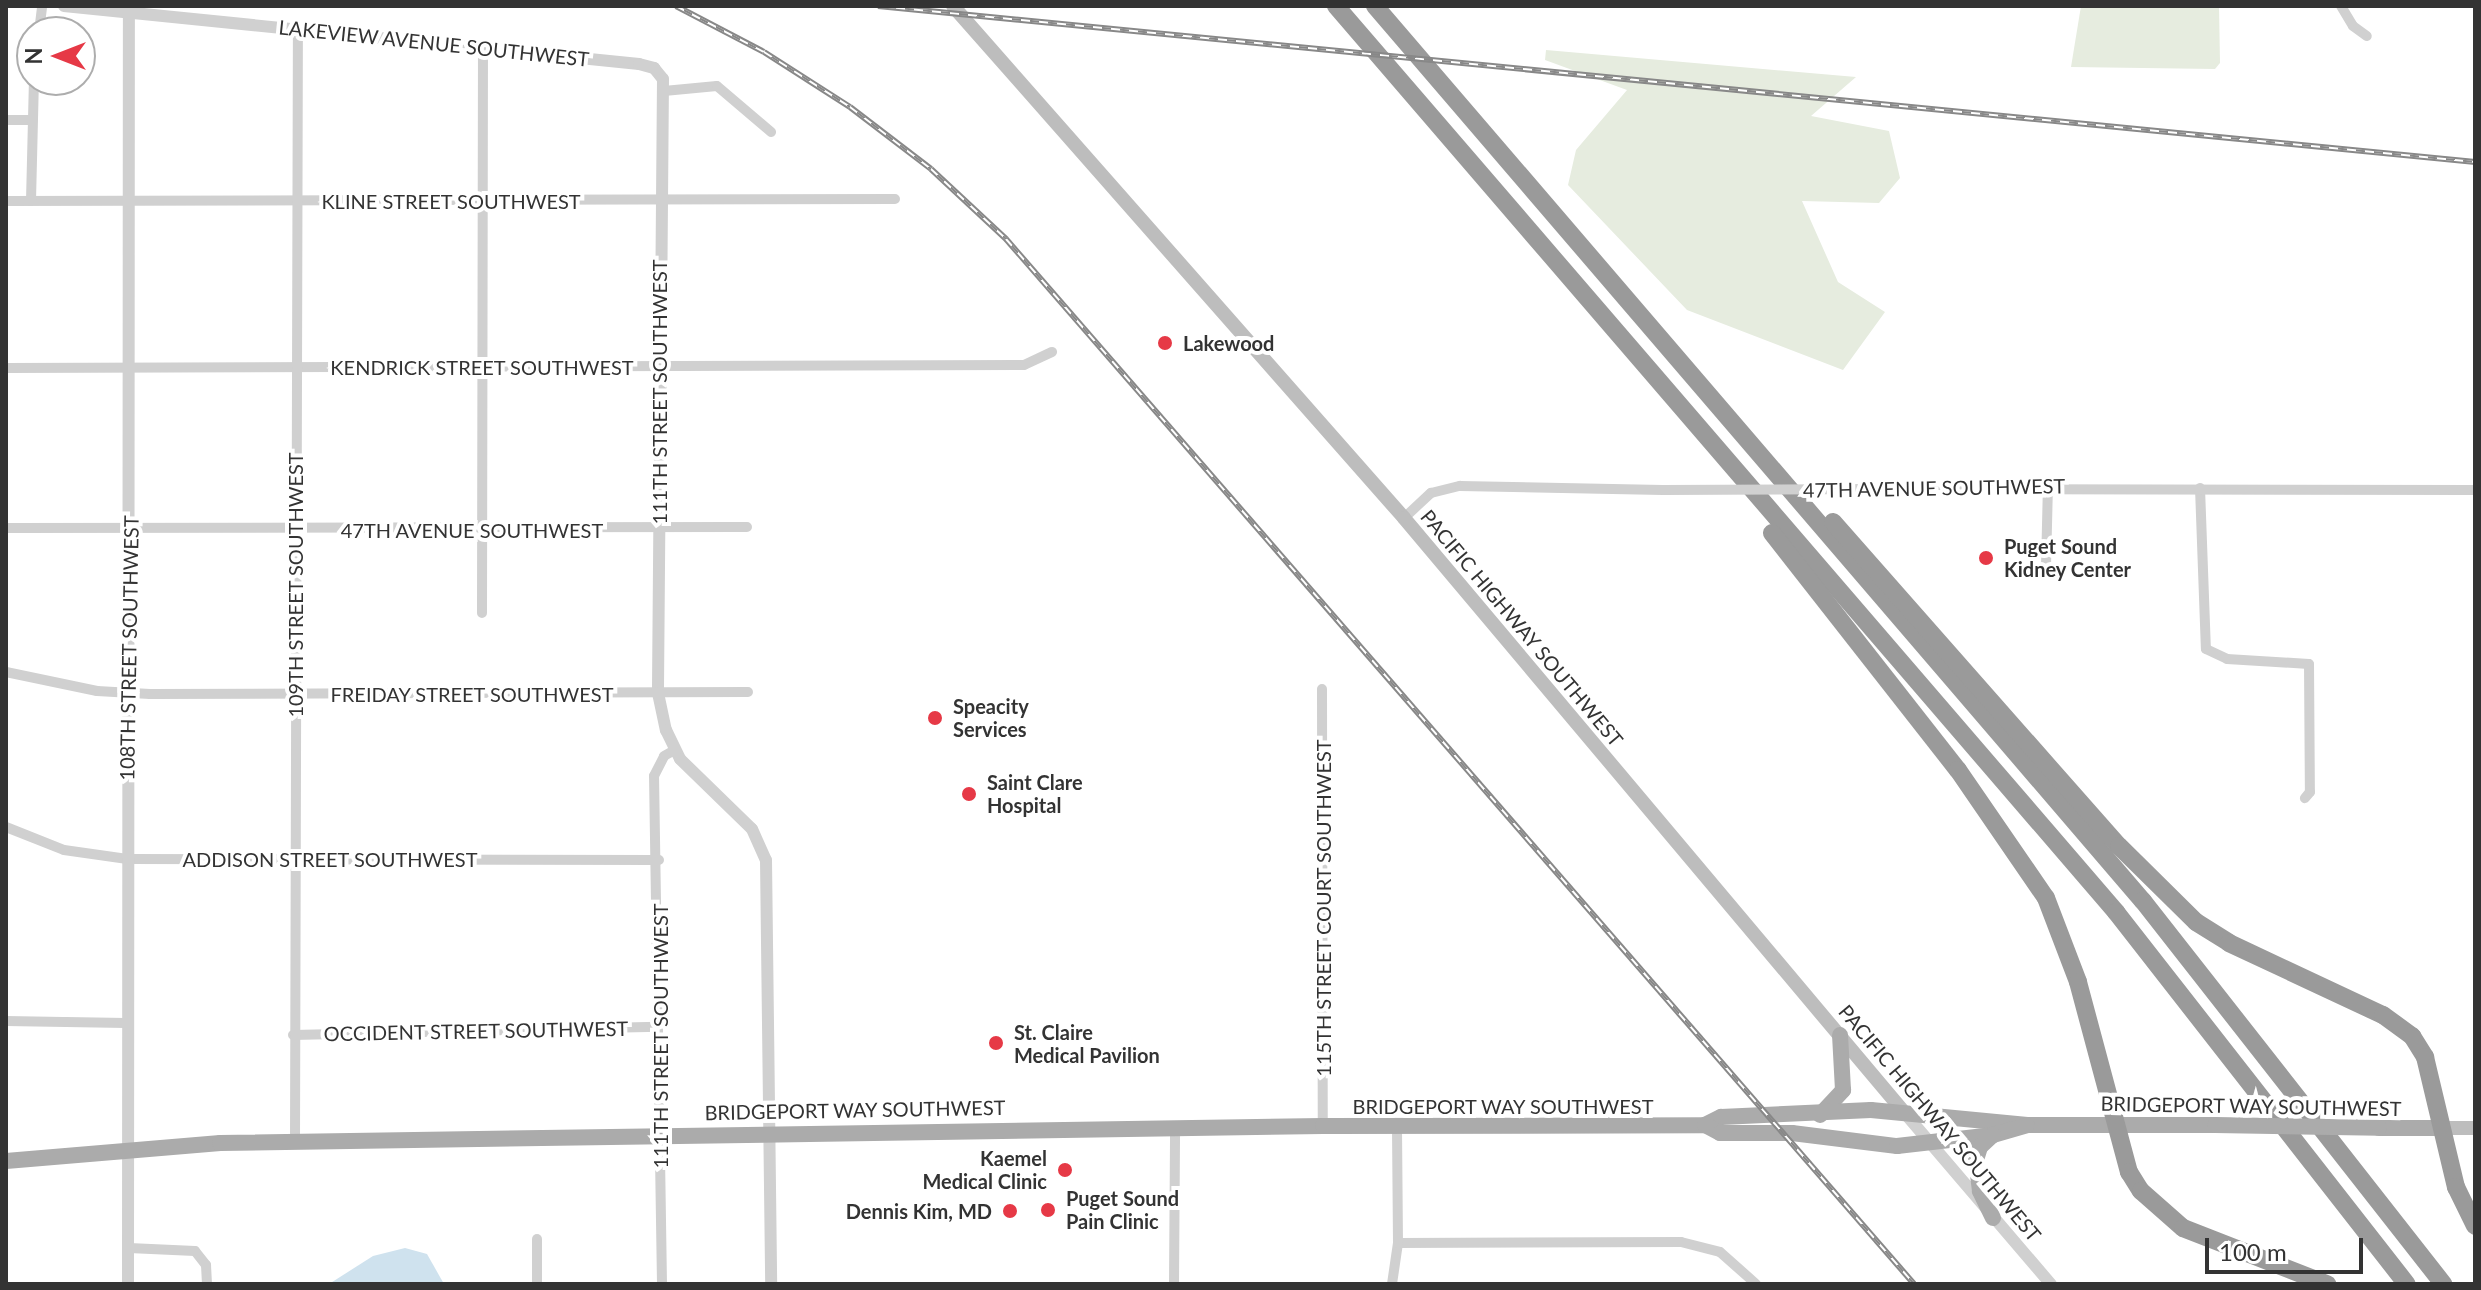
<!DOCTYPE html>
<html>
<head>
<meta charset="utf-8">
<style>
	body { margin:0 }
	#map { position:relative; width:2481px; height:1290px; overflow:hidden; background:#fff; font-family:Lato,sans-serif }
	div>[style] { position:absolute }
	.green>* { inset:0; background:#e6ecdf }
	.water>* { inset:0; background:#cfe2ee }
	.minor>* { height:10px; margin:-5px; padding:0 5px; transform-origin:5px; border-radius:5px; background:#d0d0d0 }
	.tertiary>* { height:12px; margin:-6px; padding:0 6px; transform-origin:6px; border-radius:6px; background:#d0d0d0 }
	.secondary>* { height:14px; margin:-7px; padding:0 7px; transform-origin:7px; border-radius:7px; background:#bdbdbd }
	.primary>* { height:16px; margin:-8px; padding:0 8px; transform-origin:8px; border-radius:8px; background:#ababab }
	.motorway>* { height:18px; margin:-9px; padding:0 9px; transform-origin:9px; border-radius:9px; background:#9a9a9a }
	.rail>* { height:6px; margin-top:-3px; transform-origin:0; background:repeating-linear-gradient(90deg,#fff 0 9px,#888 0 18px); box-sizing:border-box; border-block:2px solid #888 }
	.minor-bridge>* { height:10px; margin:-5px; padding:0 5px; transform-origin:5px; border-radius:5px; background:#d0d0d0 }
	.primary-bridge>* { height:16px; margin:-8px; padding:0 8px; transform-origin:8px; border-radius:8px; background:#ababab }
	.dots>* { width:22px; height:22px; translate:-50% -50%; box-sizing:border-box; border:4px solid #fff; border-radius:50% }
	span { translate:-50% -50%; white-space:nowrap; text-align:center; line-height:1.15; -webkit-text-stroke:8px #fff; paint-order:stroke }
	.street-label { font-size:20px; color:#333 }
	.poi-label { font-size:20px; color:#333; font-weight:700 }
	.left { translate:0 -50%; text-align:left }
	.right { translate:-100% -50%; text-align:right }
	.frame { position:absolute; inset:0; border:8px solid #333; pointer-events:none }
	.north { position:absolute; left:16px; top:16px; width:80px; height:80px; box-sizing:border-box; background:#fff; border:2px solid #adadad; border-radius:50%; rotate:270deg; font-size:22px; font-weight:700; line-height:32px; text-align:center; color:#333 }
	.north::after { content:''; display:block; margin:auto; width:28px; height:36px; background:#e63946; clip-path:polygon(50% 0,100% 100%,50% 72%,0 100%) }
	.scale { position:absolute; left:2205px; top:1238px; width:158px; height:36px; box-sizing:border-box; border:4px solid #333; border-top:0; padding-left:10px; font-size:24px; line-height:28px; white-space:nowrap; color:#333; -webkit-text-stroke:6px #fff; paint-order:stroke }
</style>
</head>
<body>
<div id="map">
	<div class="green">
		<i style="clip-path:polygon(2081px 6px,2219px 6px,2220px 63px,2215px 69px,2071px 67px)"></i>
		<i style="clip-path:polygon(1546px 50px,1856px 77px,1811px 116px,1889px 131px,1900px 178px,1879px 203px,1802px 201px,1838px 282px,1885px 312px,1843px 370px,1687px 310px,1568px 185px,1576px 150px,1627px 90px,1545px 60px)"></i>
	</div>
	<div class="water">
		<i style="clip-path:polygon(405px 1248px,427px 1254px,444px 1284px,329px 1284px,373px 1256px)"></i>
	</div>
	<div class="minor">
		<i style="left:2341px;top:6px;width:23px;rotate:59deg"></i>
		<i style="left:2353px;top:26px;width:17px;rotate:36deg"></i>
		<i style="left:39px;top:32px;width:26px;rotate:-83deg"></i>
		<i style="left:664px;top:91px;width:53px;rotate:-5.4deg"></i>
		<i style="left:717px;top:86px;width:71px;rotate:40.4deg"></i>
		<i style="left:6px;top:120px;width:23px"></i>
		<i style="left:6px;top:201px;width:889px;rotate:-0.13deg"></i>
		<i style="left:31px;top:201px;width:121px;rotate:-88.6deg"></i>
		<i style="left:6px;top:368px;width:1018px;rotate:-0.17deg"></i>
		<i style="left:1024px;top:365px;width:31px;rotate:-25deg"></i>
		<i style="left:2200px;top:488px;width:161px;rotate:87.9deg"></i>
		<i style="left:2206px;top:649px;width:23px;rotate:25deg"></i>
		<i style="left:2227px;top:659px;width:82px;rotate:3.5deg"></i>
		<i style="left:2309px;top:664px;width:128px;rotate:89.6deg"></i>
		<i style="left:2310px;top:792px;width:8px;rotate:130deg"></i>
		<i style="left:1871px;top:489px;width:604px;rotate:0.09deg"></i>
		<i style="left:1404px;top:518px;width:37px;rotate:-43deg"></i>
		<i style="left:1431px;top:493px;width:30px;rotate:-14deg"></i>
		<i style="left:1460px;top:486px;width:203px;rotate:1.1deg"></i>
		<i style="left:6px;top:528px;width:741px;rotate:-0.08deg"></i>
		<i style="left:2046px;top:566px;width:80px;rotate:-88.6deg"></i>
		<i style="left:482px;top:613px;width:564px;rotate:-89.9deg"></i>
		<i style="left:6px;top:672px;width:93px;rotate:11.8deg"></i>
		<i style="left:97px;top:691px;width:53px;rotate:3.2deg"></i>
		<i style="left:150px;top:694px;width:598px;rotate:-0.19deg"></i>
		<i style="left:1322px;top:689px;width:437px;rotate:89.9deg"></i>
		<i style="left:6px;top:827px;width:62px;rotate:21.6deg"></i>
		<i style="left:64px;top:850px;width:64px;rotate:8.1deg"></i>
		<i style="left:127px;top:859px;width:532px;rotate:0.11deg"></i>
		<i style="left:6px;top:1021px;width:120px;rotate:1deg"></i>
		<i style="left:293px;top:1035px;width:366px;rotate:-1.3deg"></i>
		<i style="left:295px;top:1141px;width:1112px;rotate:-89.85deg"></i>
		<i style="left:1398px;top:1243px;width:283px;rotate:-0.2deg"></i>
		<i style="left:1681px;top:1242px;width:40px;rotate:14.4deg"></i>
		<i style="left:1720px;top:1252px;width:48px;rotate:41.6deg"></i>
		<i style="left:129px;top:1248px;width:66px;rotate:2.6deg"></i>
		<i style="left:195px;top:1251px;width:18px;rotate:52deg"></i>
		<i style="left:206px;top:1265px;width:19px;rotate:87deg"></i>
		<i style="left:537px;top:1284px;width:45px;rotate:-90deg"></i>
		<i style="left:662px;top:1284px;width:508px;rotate:-90.9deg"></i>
		<i style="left:654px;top:776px;width:22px;rotate:-63deg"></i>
		<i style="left:664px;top:756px;width:13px;rotate:-29deg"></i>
		<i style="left:1174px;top:1284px;width:156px;rotate:-89.6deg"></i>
		<i style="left:1392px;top:1284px;width:41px;rotate:-81.7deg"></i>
		<i style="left:1398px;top:1243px;width:116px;rotate:-90.5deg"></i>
	</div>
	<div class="tertiary">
		<i style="left:64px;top:6px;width:578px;rotate:5.76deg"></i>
		<i style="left:639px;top:64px;width:16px;rotate:15deg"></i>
		<i style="left:654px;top:68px;width:14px;rotate:51deg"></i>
		<i style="left:663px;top:79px;width:614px;rotate:90.47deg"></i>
		<i style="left:658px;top:693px;width:38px;rotate:78deg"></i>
		<i style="left:666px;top:730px;width:32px;rotate:64deg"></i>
		<i style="left:680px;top:759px;width:100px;rotate:44.2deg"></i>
		<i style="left:752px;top:829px;width:34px;rotate:66deg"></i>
		<i style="left:766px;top:860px;width:424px;rotate:89.3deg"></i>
		<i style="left:1903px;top:1111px;width:228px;rotate:49.5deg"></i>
		<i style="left:128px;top:1284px;width:1277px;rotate:-89.96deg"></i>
	</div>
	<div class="secondary">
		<i style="left:953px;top:6px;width:682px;rotate:48.62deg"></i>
		<i style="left:1404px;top:518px;width:775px;rotate:49.92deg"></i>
		<i style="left:2442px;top:1128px;width:33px"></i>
	</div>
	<div class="primary">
		<i style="left:1820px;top:1115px;width:34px;rotate:-47deg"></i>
		<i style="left:1843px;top:1090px;width:55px;rotate:-93.1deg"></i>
		<i style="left:1705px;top:1125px;width:18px;rotate:-27deg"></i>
		<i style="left:1721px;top:1117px;width:150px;rotate:-2.7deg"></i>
		<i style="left:1871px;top:1110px;width:157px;rotate:5.5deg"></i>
		<i style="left:2027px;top:1125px;width:188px"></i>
		<i style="left:2379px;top:1128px;width:63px"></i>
		<i style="left:6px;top:1161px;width:215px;rotate:-4.8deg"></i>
		<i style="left:220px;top:1143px;width:1103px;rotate:-0.88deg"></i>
		<i style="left:1323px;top:1126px;width:382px;rotate:-0.1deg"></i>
		<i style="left:1705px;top:1125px;width:17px;rotate:28deg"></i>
		<i style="left:1720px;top:1133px;width:72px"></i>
		<i style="left:1792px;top:1133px;width:106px;rotate:7.1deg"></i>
		<i style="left:1897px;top:1146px;width:97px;rotate:-6.5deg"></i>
		<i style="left:1993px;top:1135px;width:35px;rotate:-16deg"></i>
		<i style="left:1993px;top:1218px;width:30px;rotate:-116deg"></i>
		<i style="left:1980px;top:1191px;width:31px;rotate:-97deg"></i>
		<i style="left:1976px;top:1160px;width:14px;rotate:-73deg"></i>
		<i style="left:1980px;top:1147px;width:18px;rotate:-43deg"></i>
	</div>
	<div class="motorway">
		<i style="left:1336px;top:6px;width:1196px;rotate:49.27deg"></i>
		<i style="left:2116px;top:912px;width:472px;rotate:52deg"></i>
		<i style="left:1375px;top:6px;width:1179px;rotate:49.37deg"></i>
		<i style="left:2143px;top:901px;width:487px;rotate:51.9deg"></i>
		<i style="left:1833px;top:522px;width:432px;rotate:48.6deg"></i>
		<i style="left:2119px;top:846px;width:108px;rotate:44.6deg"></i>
		<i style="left:2196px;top:922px;width:39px;rotate:32deg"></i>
		<i style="left:2229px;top:943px;width:170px;rotate:25.1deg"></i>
		<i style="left:2383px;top:1015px;width:36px;rotate:36deg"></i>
		<i style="left:2412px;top:1036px;width:25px;rotate:58deg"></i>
		<i style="left:2425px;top:1057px;width:134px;rotate:76.6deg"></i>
		<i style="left:2456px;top:1187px;width:43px;rotate:64deg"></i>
		<i style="left:1772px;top:533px;width:301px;rotate:51.9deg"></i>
		<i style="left:1958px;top:770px;width:155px;rotate:55.5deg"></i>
		<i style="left:2046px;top:898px;width:90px;rotate:69.1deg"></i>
		<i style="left:2078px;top:982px;width:197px;rotate:75deg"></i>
		<i style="left:2129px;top:1172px;width:22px;rotate:58deg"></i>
		<i style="left:2141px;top:1191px;width:56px;rotate:41.4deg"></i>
		<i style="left:2183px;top:1228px;width:155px;rotate:21.3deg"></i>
	</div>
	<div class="rail">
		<i style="left:676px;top:6px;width:99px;rotate:27.6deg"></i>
		<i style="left:764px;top:52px;width:102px;rotate:32.6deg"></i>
		<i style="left:850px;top:107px;width:102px;rotate:37.4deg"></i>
		<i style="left:931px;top:169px;width:103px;rotate:43deg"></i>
		<i style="left:1006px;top:239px;width:1384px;rotate:49.01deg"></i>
		<i style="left:878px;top:6px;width:1605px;rotate:5.58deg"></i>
	</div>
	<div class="minor-bridge">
		<i style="left:1663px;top:490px;width:208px;rotate:-0.3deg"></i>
	</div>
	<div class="primary-bridge">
		<i style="left:2215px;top:1125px;width:164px;rotate:1deg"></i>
	</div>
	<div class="dots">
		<i style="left:1165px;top:343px;background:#e63946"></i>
		<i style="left:1986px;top:558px;background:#e63946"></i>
		<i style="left:935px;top:718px;background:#e63946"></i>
		<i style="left:969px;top:794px;background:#e63946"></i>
		<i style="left:996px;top:1043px;background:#e63946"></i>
		<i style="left:1065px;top:1170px;background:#e63946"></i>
		<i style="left:1048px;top:1210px;background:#e63946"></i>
		<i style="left:1010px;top:1211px;background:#e63946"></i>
	</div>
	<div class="street-label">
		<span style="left:434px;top:43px;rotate:6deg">LAKEVIEW AVENUE SOUTHWEST</span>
		<span style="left:451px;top:201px">KLINE STREET SOUTHWEST</span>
		<span style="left:482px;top:367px">KENDRICK STREET SOUTHWEST</span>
		<span style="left:659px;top:392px;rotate:-90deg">111TH STREET SOUTHWEST</span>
		<span style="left:1934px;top:488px;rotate:-1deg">47TH AVENUE SOUTHWEST</span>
		<span style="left:472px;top:530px">47TH AVENUE SOUTHWEST</span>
		<span style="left:295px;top:585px;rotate:-90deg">109TH STREET SOUTHWEST</span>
		<span style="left:1522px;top:628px;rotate:50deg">PACIFIC HIGHWAY SOUTHWEST</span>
		<span style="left:129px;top:648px;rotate:-89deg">108TH STREET SOUTHWEST</span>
		<span style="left:472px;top:694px">FREIDAY STREET SOUTHWEST</span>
		<span style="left:330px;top:859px">ADDISON STREET SOUTHWEST</span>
		<span style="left:1323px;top:908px;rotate:-90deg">115TH STREET COURT SOUTHWEST</span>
		<span style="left:476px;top:1031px;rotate:-1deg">OCCIDENT STREET SOUTHWEST</span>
		<span style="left:660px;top:1036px;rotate:-90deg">111TH STREET SOUTHWEST</span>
		<span style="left:1503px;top:1106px">BRIDGEPORT WAY SOUTHWEST</span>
		<span style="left:2251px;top:1106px;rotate:1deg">BRIDGEPORT WAY SOUTHWEST</span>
		<span style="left:855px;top:1110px;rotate:-1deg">BRIDGEPORT WAY SOUTHWEST</span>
		<span style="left:1940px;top:1123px;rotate:50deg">PACIFIC HIGHWAY SOUTHWEST</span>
	</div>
	<div class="poi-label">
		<span class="left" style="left:1183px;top:343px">Lakewood</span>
		<span class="left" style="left:2004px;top:558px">Puget Sound<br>Kidney Center</span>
		<span class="left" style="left:953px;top:718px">Speacity<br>Services</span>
		<span class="left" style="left:987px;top:794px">Saint Clare<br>Hospital</span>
		<span class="left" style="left:1014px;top:1044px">St. Claire<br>Medical Pavilion</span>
		<span class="right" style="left:1047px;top:1170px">Kaemel<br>Medical Clinic</span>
		<span class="left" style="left:1066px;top:1210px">Puget Sound<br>Pain Clinic</span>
		<span class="right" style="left:992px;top:1211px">Dennis Kim, MD</span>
	</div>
	<div class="frame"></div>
	<div class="north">N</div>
	<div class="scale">100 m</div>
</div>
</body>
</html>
